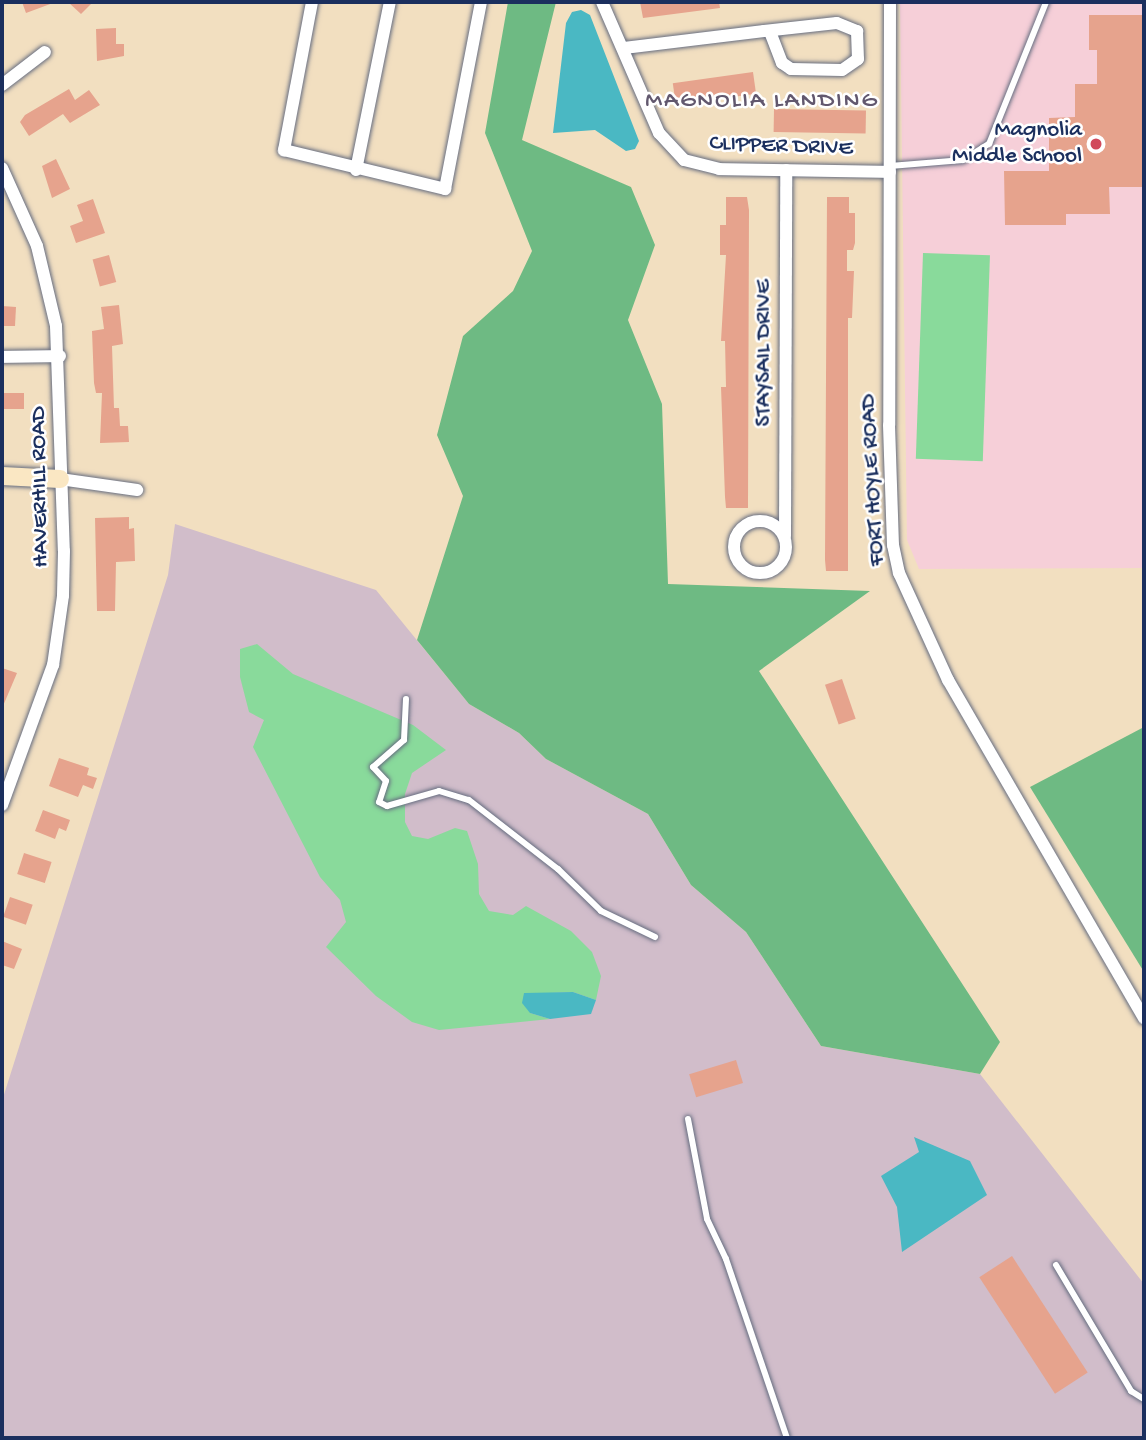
<!DOCTYPE html>
<html>
<head>
<meta charset="utf-8">
<style>
	body { margin:0 }
	#map { position:relative; width:1146px; height:1440px; overflow:hidden; background:#f2dfc0; font-family:"Gochi Hand",sans-serif }
	div>[style] { position:absolute }
	.built>* { inset:0; background:#f6cfd8 }
	.industrial>* { inset:0; background:#d1bdca }
	.green>* { inset:0; background:#89da9b; transform-origin:0 0 }
	.forest>* { inset:0; background:#6eba83 }
	.water>* { inset:0; background:#4ab8c3 }
	.building>* { inset:0; background:#e6a38d; transform-origin:0 0 }
	.roads { filter:drop-shadow(0 0 2px #666d80) drop-shadow(0 0 2px #666d80) }
	.lane>* { height:6px; margin:-3px; padding:0 3px; transform-origin:3px; border-radius:3px; background:#fff }
	.street>* { height:12px; margin:-6px; padding:0 6px; transform-origin:6px; border-radius:6px; background:#fff }
	.street>.ring { margin:-6px; padding:0; box-sizing:content-box; background:none; border:12px solid #fff; border-radius:50% }
	.secondary>* { height:18px; margin:-9px; padding:0 9px; transform-origin:9px; border-radius:9px; background:#fae7c3 }
	.dots>* { width:19px; height:19px; translate:-50% -50%; box-sizing:border-box; border:4px solid #fff; border-radius:50% }
	span { translate:-50% -50%; white-space:nowrap; text-align:center; line-height:1.15; -webkit-text-stroke:5px #fff; paint-order:stroke }
	.poi-label { font-size:23px; color:#1b2f5e }
	.right { translate:-100% -50%; text-align:right }
	.street-label { font-size:23px; color:#1b2f5e }
	.neighbourhood-label { font-size:24px; color:#62586e; letter-spacing:2px }
	.frame { position:absolute; inset:0; border:4px solid #1b2f5e; pointer-events:none }
</style>
</head>
<body>
<div id="map">
	<div class="built">
		<i style="clip-path:polygon(900px 2px,1144px 2px,1144px 568px,919px 569px,907px 540px)"></i>
	</div>
	<div class="industrial">
		<i style="clip-path:polygon(175px 524px,376px 590px,469px 704px,519px 733px,546px 759px,648px 814px,691px 885px,746px 932px,821px 1046px,980px 1074px,1144px 1284px,1144px 1438px,2px 1438px,2px 1101px,168px 575px)"></i>
	</div>
	<div class="green">
		<i style="left:923px;top:253px;width:67px;height:206px;rotate:2deg"></i>
		<i style="clip-path:polygon(257px 644px,293px 674px,413px 725px,446px 750px,412px 773px,405px 794px,405px 822px,412px 836px,428px 839px,455px 828px,467px 831px,478px 864px,479px 894px,489px 911px,513px 915px,526px 906px,571px 931px,592px 952px,601px 976px,596px 1000px,573px 992px,551px 993px,530px 1013px,550px 1019px,439px 1030px,412px 1022px,376px 996px,326px 947px,346px 922px,340px 900px,320px 877px,253px 747px,264px 720px,249px 712px,240px 677px,240px 649px)"></i>
	</div>
	<div class="forest">
		<i style="clip-path:polygon(508px 2px,556px 2px,522px 140px,631px 187px,655px 245px,628px 320px,662px 404px,668px 584px,870px 591px,759px 671px,1000px 1042px,980px 1074px,821px 1046px,746px 932px,691px 885px,648px 814px,546px 759px,519px 733px,469px 704px,417px 640px,463px 496px,437px 435px,463px 336px,513px 291px,532px 251px,485px 133px)"></i>
		<i style="clip-path:polygon(1144px 727px,1144px 972px,1030px 787px)"></i>
	</div>
	<div class="water">
		<i style="clip-path:polygon(581px 10px,590px 15px,639px 141px,635px 149px,626px 151px,595px 130px,553px 133px,566px 23px,572px 12px)"></i>
		<i style="clip-path:polygon(573px 992px,596px 1000px,591px 1014px,550px 1019px,530px 1013px,522px 1003px,524px 993px)"></i>
		<i style="clip-path:polygon(914px 1137px,970px 1161px,987px 1195px,902px 1252px,897px 1207px,881px 1176px,919px 1152px)"></i>
	</div>
	<div class="building">
		<i style="clip-path:polygon(22px 2px,53px 2px,53px 3px,26px 13px)"></i>
		<i style="clip-path:polygon(68px 2px,93px 2px,81px 14px)"></i>
		<i style="clip-path:polygon(640px 2px,719px 2px,720px 8px,643px 18px)"></i>
		<i style="clip-path:polygon(1089px 15px,1144px 15px,1144px 187px,1109px 187px,1110px 214px,1066px 214px,1066px 225px,1005px 225px,1004px 171px,1049px 171px,1049px 118px,1075px 117px,1075px 84px,1097px 84px,1097px 50px,1089px 50px)"></i>
		<i style="clip-path:polygon(116px 28px,116px 44px,124px 44px,124px 56px,97px 61px,96px 29px)"></i>
		<i style="left:753px;top:72px;width:22px;height:81px;rotate:82deg"></i>
		<i style="clip-path:polygon(69px 89px,75px 100px,89px 90px,100px 105px,70px 123px,63px 114px,29px 136px,20px 122px,25px 115px)"></i>
		<i style="left:774px;top:109px;width:92px;height:23px;rotate:1deg"></i>
		<i style="clip-path:polygon(56px 159px,70px 189px,52px 198px,42px 166px)"></i>
		<i style="clip-path:polygon(726px 197px,747px 197px,749px 210px,748px 508px,726px 508px,725px 497px,721px 387px,726px 387px,725px 341px,721px 341px,726px 255px,720px 255px,720px 225px,726px 225px)"></i>
		<i style="clip-path:polygon(827px 197px,849px 197px,849px 213px,855px 213px,855px 243px,853px 250px,847px 250px,847px 271px,854px 271px,852px 318px,848px 318px,848px 571px,826px 571px,825px 560px)"></i>
		<i style="clip-path:polygon(93px 199px,105px 233px,76px 243px,70px 226px,83px 221px,77px 205px)"></i>
		<i style="left:109px;top:255px;width:28px;height:17px;rotate:75deg"></i>
		<i style="clip-path:polygon(119px 305px,123px 344px,112px 346px,114px 408px,119px 408px,120px 426px,128px 426px,129px 442px,100px 443px,102px 393px,96px 393px,94px 383px,92px 331px,104px 329px,101px 307px)"></i>
		<i style="clip-path:polygon(2px 306px,16px 307px,15px 326px,3px 326px)"></i>
		<i style="left:2px;top:393px;width:22px;height:16px"></i>
		<i style="clip-path:polygon(129px 517px,129px 529px,134px 528px,135px 561px,116px 562px,115px 611px,97px 611px,95px 518px)"></i>
		<i style="clip-path:polygon(2px 668px,17px 673px,3px 706px,2px 706px)"></i>
		<i style="left:842px;top:679px;width:42px;height:18px;rotate:71deg"></i>
		<i style="clip-path:polygon(59px 758px,89px 768px,87px 775px,97px 778px,93px 789px,83px 785px,78px 797px,49px 786px)"></i>
		<i style="clip-path:polygon(43px 810px,70px 820px,66px 831px,59px 828px,55px 839px,35px 831px)"></i>
		<i style="left:24px;top:853px;width:29px;height:22px;rotate:18deg"></i>
		<i style="left:10px;top:897px;width:24px;height:21px;rotate:19deg"></i>
		<i style="clip-path:polygon(2px 941px,22px 949px,14px 969px,2px 965px)"></i>
		<i style="left:736px;top:1060px;width:24px;height:49px;rotate:73deg"></i>
		<i style="left:1012px;top:1256px;width:139px;height:39px;rotate:57deg"></i>
	</div>
	<div class="roads">
		<div class="lane">
			<i style="left:890px;top:166px;width:73px;rotate:-4.7deg"></i>
			<i style="left:963px;top:160px;width:31px;rotate:-32deg"></i>
			<i style="left:989px;top:144px;width:153px;rotate:-68.1deg"></i>
			<i style="left:406px;top:699px;width:41px;rotate:92.8deg"></i>
			<i style="left:404px;top:740px;width:41px;rotate:138.9deg"></i>
			<i style="left:373px;top:767px;width:19px;rotate:47deg"></i>
			<i style="left:386px;top:781px;width:22px;rotate:108deg"></i>
			<i style="left:379px;top:802px;width:9px;rotate:27deg"></i>
			<i style="left:387px;top:806px;width:54px;rotate:-16.1deg"></i>
			<i style="left:439px;top:791px;width:31px;rotate:17deg"></i>
			<i style="left:469px;top:800px;width:113px;rotate:37.8deg"></i>
			<i style="left:558px;top:869px;width:60px;rotate:44.3deg"></i>
			<i style="left:601px;top:911px;width:60px;rotate:25.7deg"></i>
			<i style="left:688px;top:1119px;width:102px;rotate:79.2deg"></i>
			<i style="left:707px;top:1219px;width:44px;rotate:64.6deg"></i>
			<i style="left:726px;top:1259px;width:189px;rotate:71.2deg"></i>
			<i style="left:1056px;top:1265px;width:147px;rotate:59.2deg"></i>
			<i style="left:1131px;top:1391px;width:15px;rotate:32deg"></i>
		</div>
		<div class="street">
			<i style="left:312px;top:2px;width:151px;rotate:100.7deg"></i>
			<i style="left:284px;top:150px;width:166px;rotate:13.6deg"></i>
			<i style="left:445px;top:189px;width:190px;rotate:-79.1deg"></i>
			<i style="left:602px;top:2px;width:143px;rotate:66.5deg"></i>
			<i style="left:659px;top:133px;width:37px;rotate:47deg"></i>
			<i style="left:684px;top:160px;width:36px;rotate:14deg"></i>
			<i style="left:719px;top:169px;width:171px;rotate:1deg"></i>
			<i style="left:890px;top:2px;width:423px;rotate:90.1deg"></i>
			<i style="left:889px;top:425px;width:120px;rotate:88.1deg"></i>
			<i style="left:893px;top:545px;width:29px;rotate:78deg"></i>
			<i style="left:899px;top:573px;width:118px;rotate:65.4deg"></i>
			<i style="left:948px;top:680px;width:391px;rotate:59.9deg"></i>
			<i style="left:624px;top:48px;width:141px;rotate:-6.9deg"></i>
			<i style="left:764px;top:31px;width:73px;rotate:-6.3deg"></i>
			<i style="left:837px;top:23px;width:22px;rotate:22deg"></i>
			<i style="left:857px;top:31px;width:28px;rotate:88deg"></i>
			<i style="left:858px;top:59px;width:19px;rotate:145deg"></i>
			<i style="left:842px;top:70px;width:51px;rotate:-178.9deg"></i>
			<i style="left:791px;top:69px;width:11px;rotate:-146deg"></i>
			<i style="left:782px;top:63px;width:34px;rotate:-111deg"></i>
			<i style="left:2px;top:85px;width:54px;rotate:-37.5deg"></i>
			<i style="left:2px;top:168px;width:85px;rotate:65.8deg"></i>
			<i style="left:37px;top:246px;width:82px;rotate:76.6deg"></i>
			<i style="left:56px;top:326px;width:225px;rotate:88deg"></i>
			<i style="left:64px;top:551px;width:45px;rotate:91.3deg"></i>
			<i style="left:63px;top:596px;width:70px;rotate:98.2deg"></i>
			<i style="left:53px;top:665px;width:149px;rotate:110deg"></i>
			<i style="left:356px;top:170px;width:171px;rotate:-78.6deg"></i>
			<i style="left:2px;top:357px;width:58px;rotate:-1deg"></i>
			<i style="left:60px;top:479px;width:78px;rotate:8.1deg"></i>
			<i class="ring" style="left:734px;top:521px;width:40px;height:40px"></i>
			<i style="left:785px;top:536px;width:366px;rotate:-89.8deg"></i>
		</div>
		<div class="secondary">
			<i style="left:2px;top:476px;width:58px;rotate:3deg"></i>
		</div>
	</div>
	<div class="dots">
		<i style="left:1096px;top:144px;background:#d1495b"></i>
	</div>
	<div class="poi-label">
		<span class="right" style="left:1082px;top:144px">Magnolia<br>Middle School</span>
	</div>
	<div class="street-label">
		<span style="left:781px;top:147px;rotate:2deg">CLIPPER DRIVE</span>
		<span style="left:765px;top:353px;rotate:-90deg">STAYSAIL DRIVE</span>
		<span style="left:874px;top:480px;rotate:-93deg">FORT HOYLE ROAD</span>
		<span style="left:41px;top:487px;rotate:-91deg">HAVERHILL ROAD</span>
	</div>
	<div class="neighbourhood-label">
		<span style="left:762px;top:102px">MAGNOLIA LANDING</span>
	</div>
	<div class="frame"></div>
</div>
</body>
</html>
